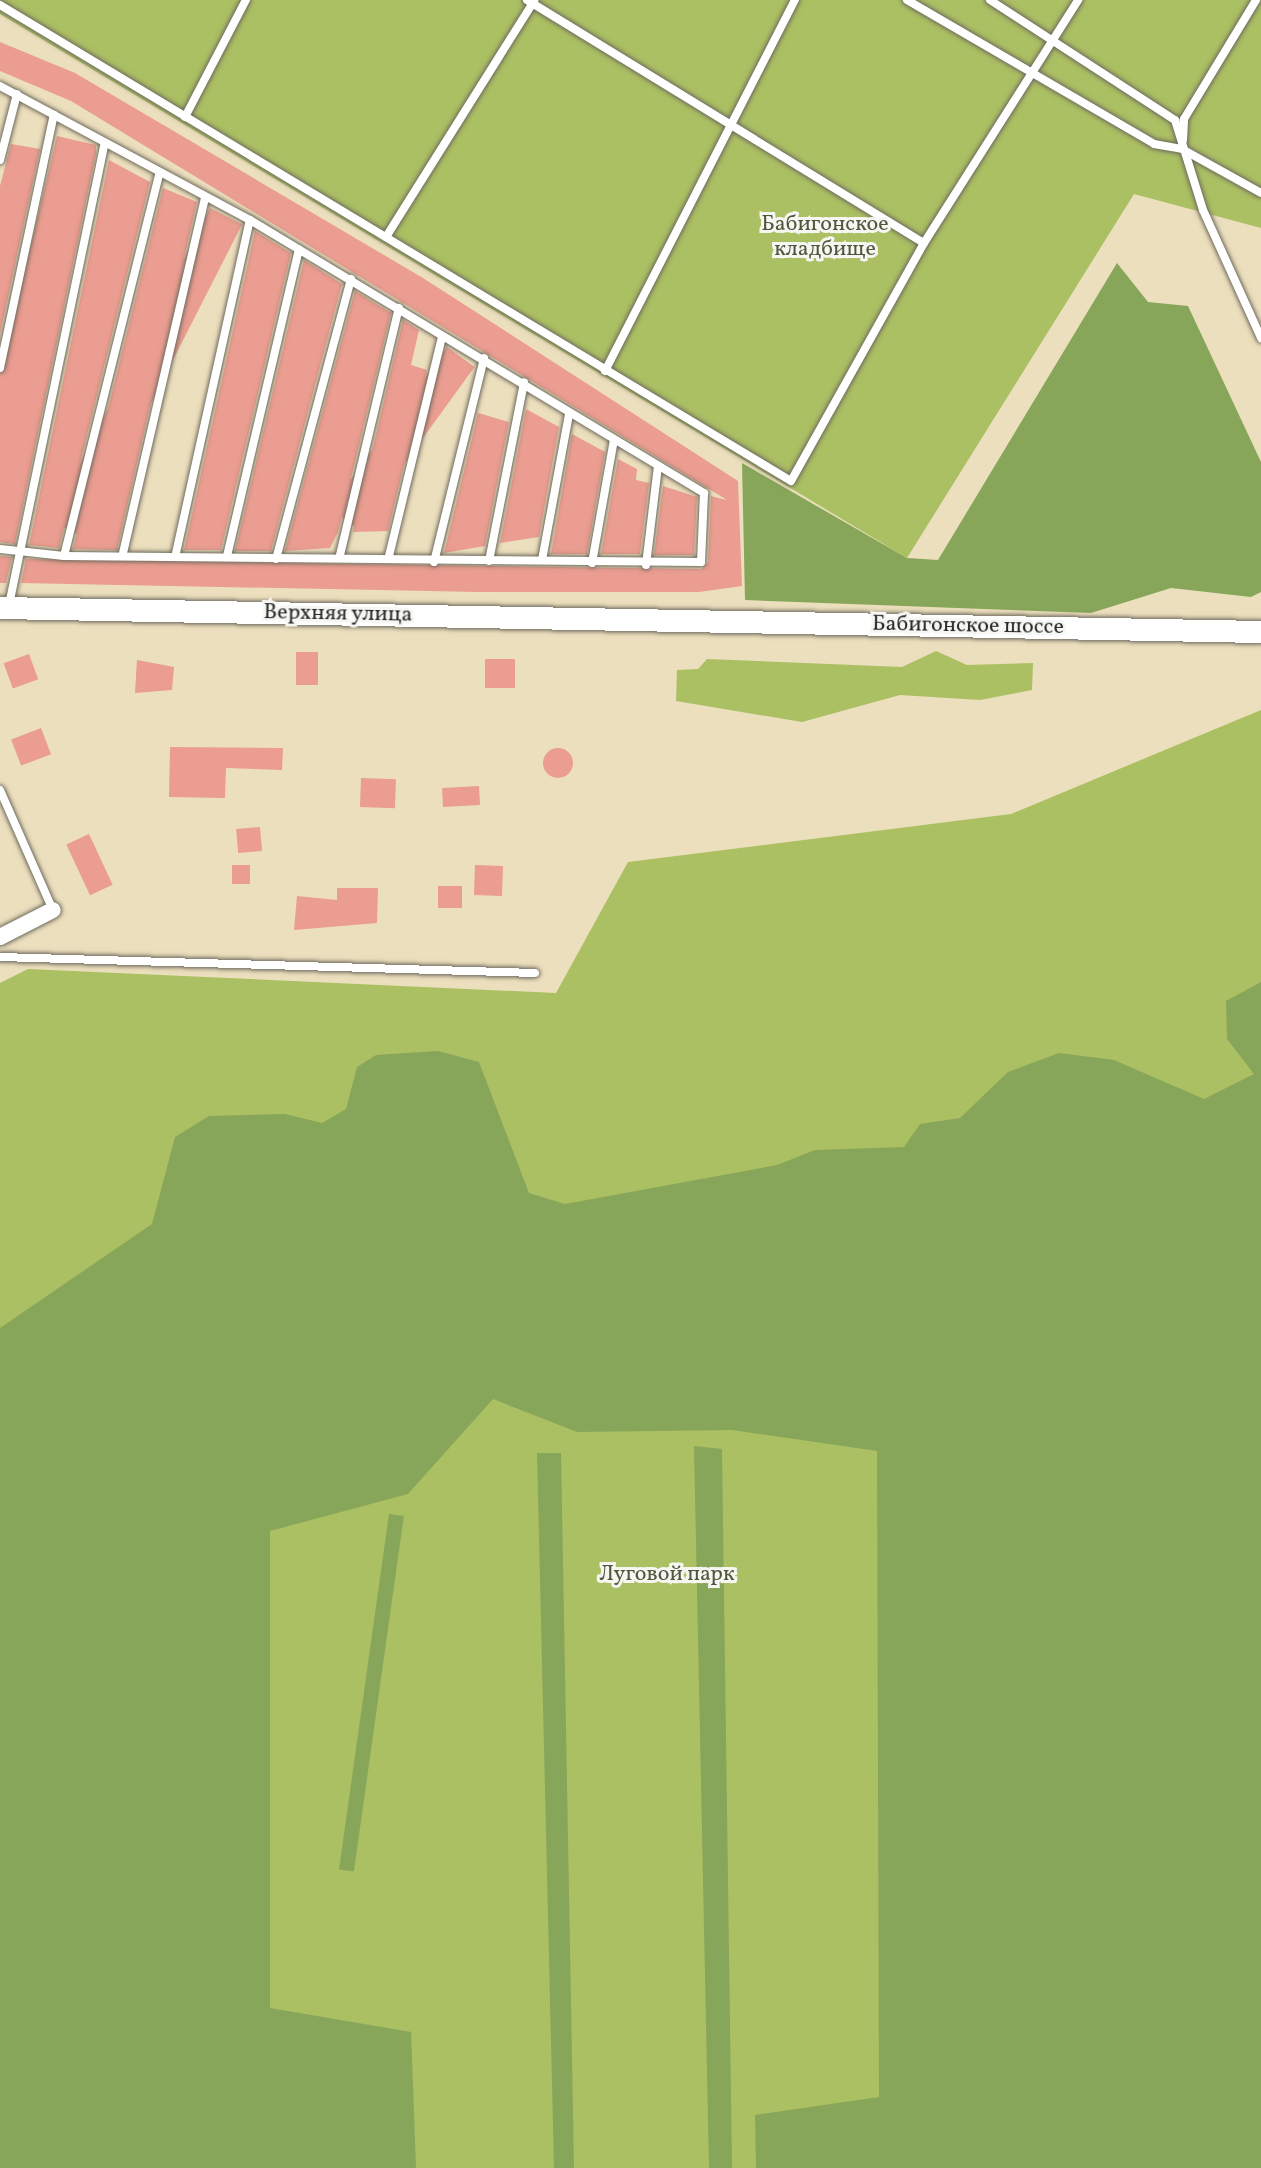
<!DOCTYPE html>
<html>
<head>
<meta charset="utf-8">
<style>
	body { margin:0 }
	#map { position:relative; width:1261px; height:2168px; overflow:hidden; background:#ecdfbd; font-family:Vollkorn,serif }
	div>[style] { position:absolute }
	.green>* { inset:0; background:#abbf63 }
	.forest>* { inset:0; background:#88a659; transform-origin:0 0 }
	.building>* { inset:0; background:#ea9d90; transform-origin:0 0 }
	.round { border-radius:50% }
	.roads { filter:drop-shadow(0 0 2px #6f6a5e) drop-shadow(0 0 2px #6f6a5e) }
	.lane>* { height:8px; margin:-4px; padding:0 4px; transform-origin:4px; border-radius:4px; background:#fff }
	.street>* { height:16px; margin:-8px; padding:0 8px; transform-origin:8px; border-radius:8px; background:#fff }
	.secondary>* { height:22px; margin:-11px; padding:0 11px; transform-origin:11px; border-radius:11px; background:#fff }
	span { translate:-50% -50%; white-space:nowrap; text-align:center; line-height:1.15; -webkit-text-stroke:6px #f6f6f2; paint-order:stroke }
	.park-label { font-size:22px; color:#51573c }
	.street-label { font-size:22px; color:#2b2b2b }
</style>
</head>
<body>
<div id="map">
	<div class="green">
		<i style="clip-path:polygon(0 0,1261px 0,1261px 228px,1134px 194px,907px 558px,0 14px)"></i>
		<i style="clip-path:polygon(936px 651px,967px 665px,1033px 663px,1032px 690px,980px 700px,900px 695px,802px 722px,676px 701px,677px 670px,698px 669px,707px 659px,902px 667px)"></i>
		<i style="clip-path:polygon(1261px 710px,1261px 2168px,0 2168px,0 983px,28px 969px,556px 993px,628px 862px,1011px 814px)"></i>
	</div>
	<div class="forest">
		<i style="clip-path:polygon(1117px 263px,1148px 302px,1188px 306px,1261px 462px,1261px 592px,1251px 597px,1171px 588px,1091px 613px,745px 600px,742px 463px,907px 558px,938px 560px)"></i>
		<i style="clip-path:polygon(1261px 982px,1261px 2168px,756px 2168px,755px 2115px,879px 2097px,877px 1451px,732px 1430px,577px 1432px,493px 1399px,408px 1494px,270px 1531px,270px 2008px,411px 2032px,416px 2168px,0 2168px,0 1328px,152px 1224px,175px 1137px,209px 1116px,285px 1114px,322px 1123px,346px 1109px,357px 1067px,376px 1055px,438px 1051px,479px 1062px,529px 1193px,565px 1204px,777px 1165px,815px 1150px,904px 1147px,920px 1124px,960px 1118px,1008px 1072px,1059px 1053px,1114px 1060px,1204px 1099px,1254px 1074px,1227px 1039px,1226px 1001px)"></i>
		<i style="clip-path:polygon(694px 1446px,722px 1449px,732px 2168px,709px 2168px)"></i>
		<i style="clip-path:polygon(537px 1453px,561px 1453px,574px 2168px,554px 2168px)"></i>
		<i style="left:389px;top:1514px;width:15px;height:359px;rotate:8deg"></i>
	</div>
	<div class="building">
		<i style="clip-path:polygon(0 42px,75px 73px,423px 278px,738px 481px,742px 586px,699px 592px,478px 592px,21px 583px,26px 559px,701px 569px,708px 562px,711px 496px,727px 500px,71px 101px,0 71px)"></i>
		<i style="clip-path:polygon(57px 136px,96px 145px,96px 153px,15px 544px,0 542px,0 375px)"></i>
		<i style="clip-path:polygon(11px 144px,40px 149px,0 334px,0 186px)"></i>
		<i style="clip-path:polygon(109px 160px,150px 182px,59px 548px,29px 545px)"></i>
		<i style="clip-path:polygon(163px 188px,197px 202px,117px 550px,73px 549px)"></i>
		<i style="left:210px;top:208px;width:36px;height:351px;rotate:27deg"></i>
		<i style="clip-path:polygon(255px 231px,291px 253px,221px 550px,184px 550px)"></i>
		<i style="clip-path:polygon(304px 260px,342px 284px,271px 551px,235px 551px)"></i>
		<i style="clip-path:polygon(355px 291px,391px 313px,338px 532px,330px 548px,285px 551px)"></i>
		<i style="clip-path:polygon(403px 320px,419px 330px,411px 365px,427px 370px,388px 531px,353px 532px)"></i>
		<i style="left:447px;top:347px;width:34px;height:200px;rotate:36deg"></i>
		<i style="clip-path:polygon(526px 409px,559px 427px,539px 537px,500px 543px)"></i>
		<i style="clip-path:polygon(478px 413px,509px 422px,485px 546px,444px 553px)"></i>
		<i style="clip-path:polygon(572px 434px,605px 452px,587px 554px,551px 554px)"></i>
		<i style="clip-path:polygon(618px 459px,637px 469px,636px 480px,649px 483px,640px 554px,601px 554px)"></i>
		<i style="clip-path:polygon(663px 486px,697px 497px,694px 555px,654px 555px)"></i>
		<i style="clip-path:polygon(0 556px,12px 557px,6px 583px,0 583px)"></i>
		<i style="left:296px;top:652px;width:22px;height:33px"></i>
		<i style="left:29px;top:654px;width:27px;height:27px;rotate:70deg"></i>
		<i style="left:485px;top:659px;width:30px;height:29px"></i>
		<i style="clip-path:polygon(137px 660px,174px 667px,172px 690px,135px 693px)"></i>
		<i style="left:41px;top:728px;width:28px;height:32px;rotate:69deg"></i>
		<i style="clip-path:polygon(170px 747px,283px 748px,282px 770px,226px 768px,225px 798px,169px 797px)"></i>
		<i class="round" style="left:543px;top:748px;width:30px;height:30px"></i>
		<i style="left:361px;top:778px;width:35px;height:29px;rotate:2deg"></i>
		<i style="left:479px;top:786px;width:19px;height:37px;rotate:87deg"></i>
		<i style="left:260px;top:827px;width:24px;height:24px;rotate:85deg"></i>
		<i style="left:89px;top:834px;width:56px;height:25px;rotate:65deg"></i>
		<i style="left:232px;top:865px;width:18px;height:19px"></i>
		<i style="left:475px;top:865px;width:28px;height:30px;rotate:2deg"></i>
		<i style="left:438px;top:886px;width:24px;height:22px"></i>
		<i style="clip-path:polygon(337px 888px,378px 888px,377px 923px,294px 930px,297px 896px,337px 900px)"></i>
	</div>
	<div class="roads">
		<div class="lane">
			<i style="left:527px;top:0;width:465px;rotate:31.5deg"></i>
			<i style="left:907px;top:0;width:286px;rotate:30.2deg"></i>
			<i style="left:1154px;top:144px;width:28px;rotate:10deg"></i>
			<i style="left:1182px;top:149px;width:90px;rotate:29.1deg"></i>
			<i style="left:990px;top:0;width:221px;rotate:33deg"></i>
			<i style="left:1175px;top:120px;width:94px;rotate:72.7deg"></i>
			<i style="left:1203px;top:210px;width:141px;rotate:65.6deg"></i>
			<i style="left:0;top:5px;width:923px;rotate:31.04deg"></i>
			<i style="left:791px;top:481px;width:273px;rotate:-60.8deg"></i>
			<i style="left:924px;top:243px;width:288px;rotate:-57.6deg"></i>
			<i style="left:0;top:86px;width:284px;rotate:28.2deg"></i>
			<i style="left:250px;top:220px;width:530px;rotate:31.02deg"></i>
			<i style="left:704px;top:493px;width:69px;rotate:92.5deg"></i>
			<i style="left:701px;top:562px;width:637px;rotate:-179.46deg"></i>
			<i style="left:64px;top:556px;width:64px;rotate:-173.8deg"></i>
			<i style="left:185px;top:117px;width:132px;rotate:-62.5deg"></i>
			<i style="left:1183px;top:140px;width:21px;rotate:-87deg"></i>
			<i style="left:1184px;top:119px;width:139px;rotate:-58.8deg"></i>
			<i style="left:0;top:160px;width:68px;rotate:-75.6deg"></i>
			<i style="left:386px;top:237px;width:279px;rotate:-57.9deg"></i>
			<i style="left:0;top:368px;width:259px;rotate:-78deg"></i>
			<i style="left:605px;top:371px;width:417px;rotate:-62.9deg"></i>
			<i style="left:123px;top:553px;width:363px;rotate:-77deg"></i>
			<i style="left:176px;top:553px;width:341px;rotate:-77.5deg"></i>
			<i style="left:340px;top:555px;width:254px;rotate:-76.6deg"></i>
			<i style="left:64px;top:556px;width:392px;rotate:-76deg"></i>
			<i style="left:227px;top:556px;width:315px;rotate:-76.8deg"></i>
			<i style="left:389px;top:556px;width:225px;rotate:-76.4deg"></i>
			<i style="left:276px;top:559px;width:290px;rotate:-75deg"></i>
			<i style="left:542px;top:560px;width:148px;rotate:-79.5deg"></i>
			<i style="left:489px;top:561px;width:182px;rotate:-78.9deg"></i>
			<i style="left:434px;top:562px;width:210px;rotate:-76.2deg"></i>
			<i style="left:592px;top:563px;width:125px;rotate:-79.9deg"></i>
			<i style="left:646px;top:565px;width:100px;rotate:-83.1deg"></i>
			<i style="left:9px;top:605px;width:472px;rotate:-78.3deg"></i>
			<i style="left:0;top:790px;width:131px;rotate:66.2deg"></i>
			<i style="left:0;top:957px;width:535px;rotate:1.71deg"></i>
		</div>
		<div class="street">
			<i style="left:0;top:937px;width:59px;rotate:-27deg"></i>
		</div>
		<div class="secondary">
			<i style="left:0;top:608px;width:1261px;rotate:1.09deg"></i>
		</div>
	</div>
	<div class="park-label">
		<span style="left:825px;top:237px">Бабигонское<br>кладбище</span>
		<span style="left:667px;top:1575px">Луговой парк</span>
	</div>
	<div class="street-label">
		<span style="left:338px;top:614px;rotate:1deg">Верхняя улица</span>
		<span style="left:968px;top:626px;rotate:1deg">Бабигонское шоссе</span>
	</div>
</div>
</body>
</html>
